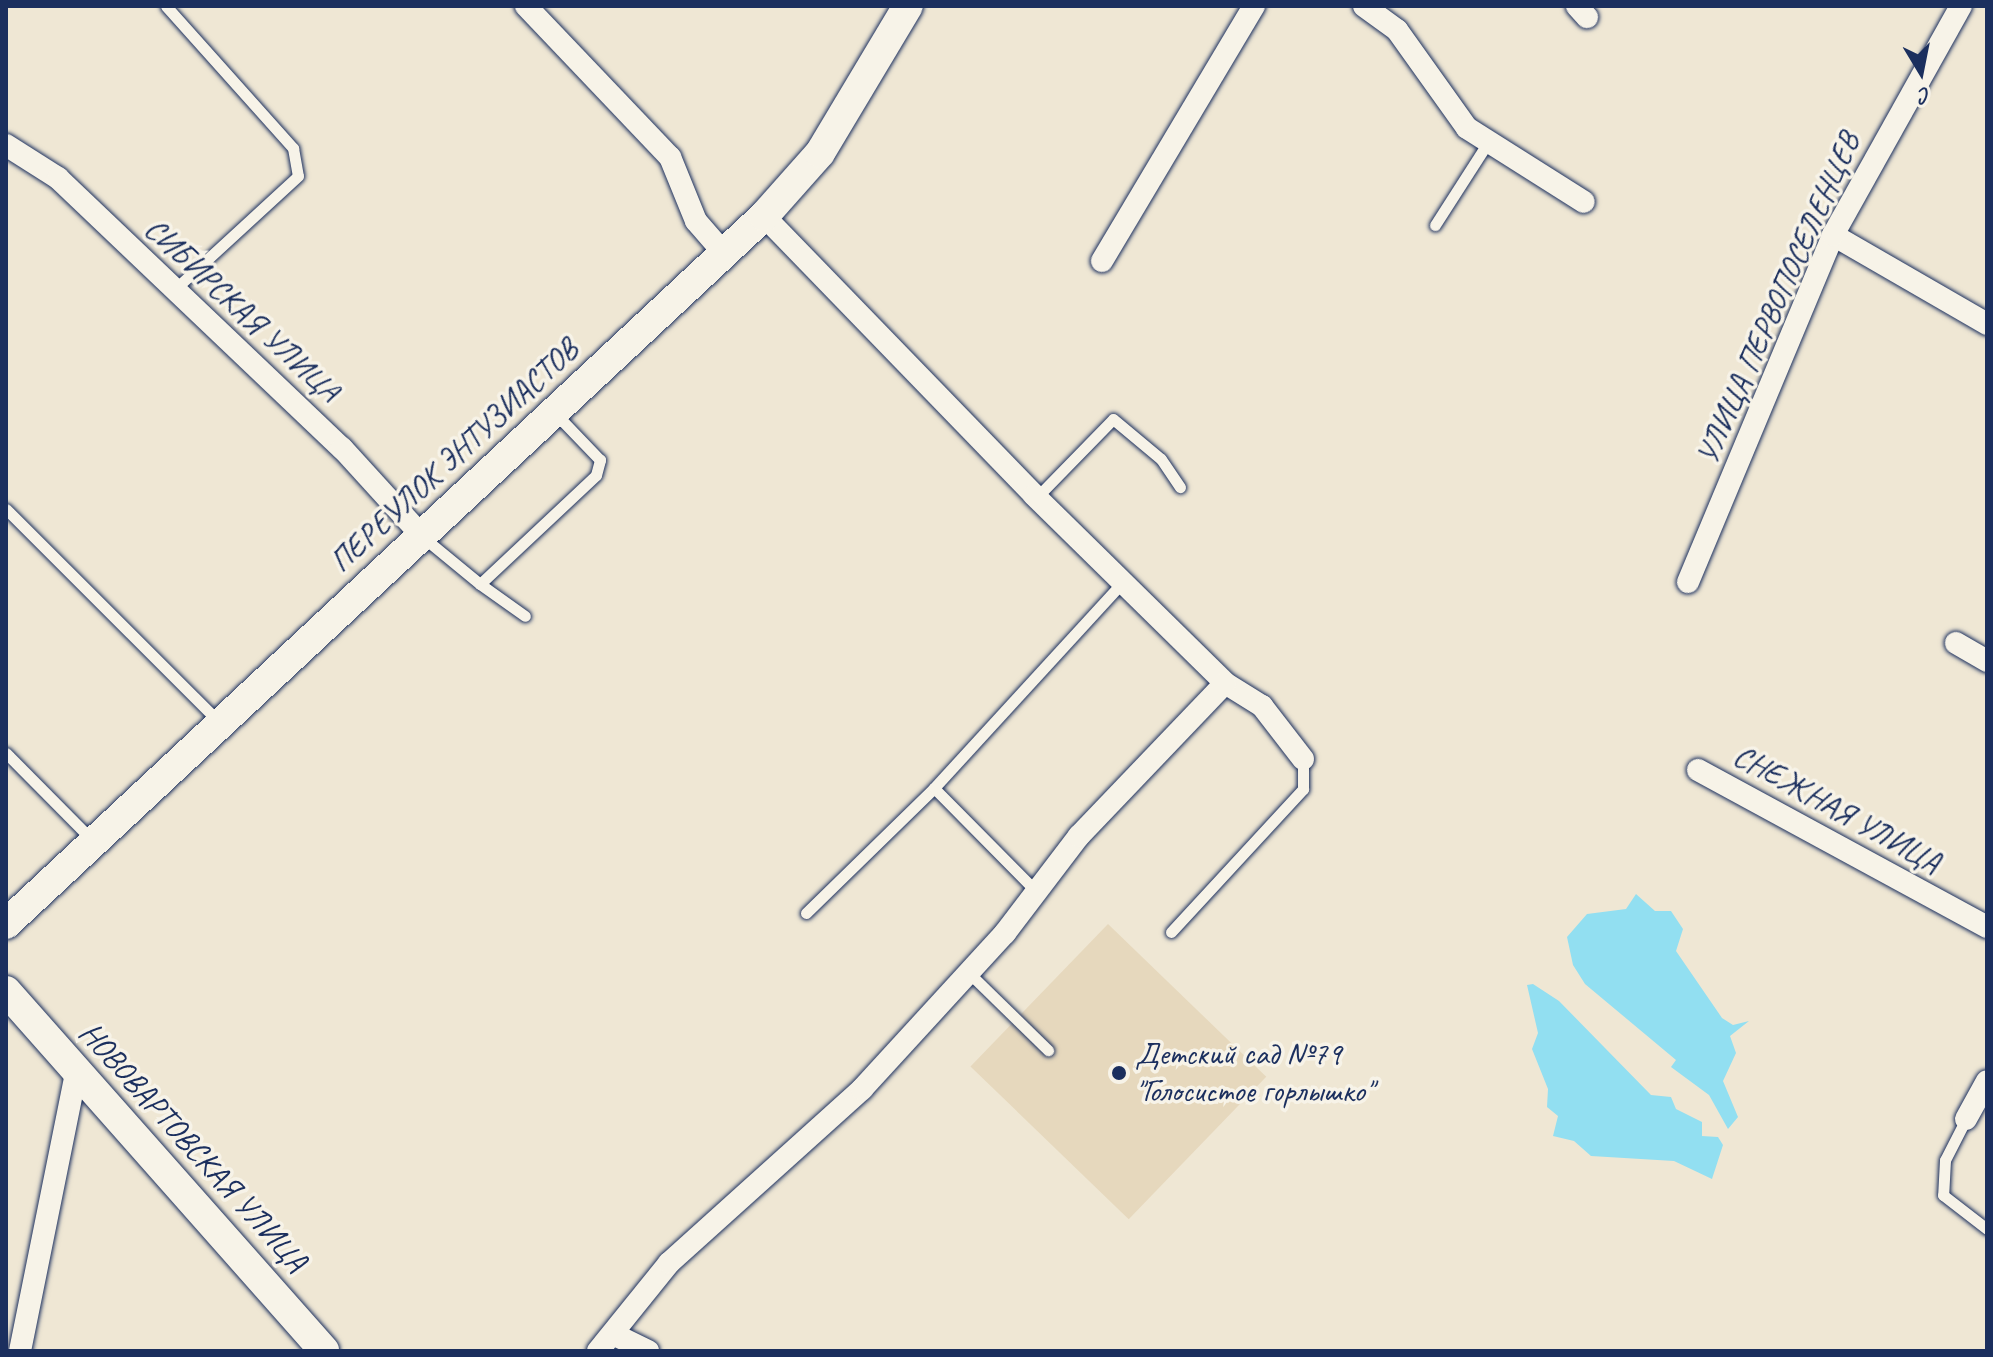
<!DOCTYPE html>
<html>
<head>
<meta charset="utf-8">
<style>
	body { margin:0 }
	#map { position:relative; width:1993px; height:1357px; overflow:hidden; background:#efe7d4; font-family:Caveat,sans-serif }
	div>[style] { position:absolute }
	.built>* { inset:0; background:#e6d8bd; transform-origin:0 0 }
	.water>* { inset:0; background:#92dff1 }
	.roads { filter:drop-shadow(0 0 2px #1b2f5e) drop-shadow(0 0 2px #1b2f5e) }
	.lane>* { height:11px; margin:-5.5px; padding:0 5.5px; transform-origin:5.5px; border-radius:5.5px; background:#f7f3e8 }
	.street>* { height:22px; margin:-11px; padding:0 11px; transform-origin:11px; border-radius:11px; background:#f7f3e8 }
	.secondary>* { height:30px; margin:-15px; padding:0 15px; transform-origin:15px; border-radius:15px; background:#f7f3e8 }
	.dots>* { width:22px; height:22px; translate:-50% -50%; box-sizing:border-box; border:4px solid #f7f3e8; border-radius:50% }
	span { translate:-50% -50%; white-space:nowrap; text-align:center; line-height:1.15; -webkit-text-stroke:7px #f7f3e8; paint-order:stroke }
	.street-label { font-size:32px; color:#1b2f5e }
	.poi-label { font-size:32px; color:#1b2f5e }
	.left { translate:0 -50%; text-align:left }
	.frame { position:absolute; inset:0; border:8px solid #1b2f5e; pointer-events:none }
	.north { position:absolute; left:1881px; top:32px; width:80px; height:80px; -webkit-text-stroke:6px #f7f3e8; paint-order:stroke; rotate:170deg; font-size:22px; font-weight:700; line-height:32px; text-align:center; color:#1b2f5e }
	.north::after { content:''; display:block; margin:auto; width:28px; height:36px; background:#1b2f5e; clip-path:polygon(50% 0,100% 100%,50% 72%,0 100%) }
</style>
</head>
<body>
<div id="map">
	<div class="built">
		<i style="left:1108px;top:924px;width:220px;height:198px;rotate:44deg"></i>
	</div>
	<div class="water">
		<i style="clip-path:polygon(1636px 894px,1655px 911px,1671px 911px,1683px 929px,1676px 951px,1722px 1018px,1733px 1025px,1749px 1021px,1730px 1036px,1736px 1053px,1723px 1081px,1738px 1117px,1728px 1129px,1709px 1095px,1671px 1067px,1676px 1060px,1585px 984px,1573px 965px,1567px 937px,1587px 914px,1626px 909px)"></i>
		<i style="clip-path:polygon(1533px 984px,1559px 1001px,1651px 1095px,1671px 1097px,1676px 1109px,1702px 1122px,1702px 1136px,1718px 1137px,1723px 1145px,1712px 1179px,1674px 1161px,1591px 1156px,1574px 1141px,1553px 1136px,1558px 1116px,1547px 1107px,1548px 1089px,1532px 1049px,1538px 1033px,1527px 985px)"></i>
	</div>
	<div class="roads">
		<div class="lane">
			<i style="left:166px;top:6px;width:191px;rotate:48.2deg"></i>
			<i style="left:293px;top:148px;width:28px;rotate:80deg"></i>
			<i style="left:298px;top:176px;width:170px;rotate:137.4deg"></i>
			<i style="left:1435px;top:225px;width:96px;rotate:-57.3deg"></i>
			<i style="left:1036px;top:498px;width:110px;rotate:-45.7deg"></i>
			<i style="left:1113px;top:419px;width:62px;rotate:39.8deg"></i>
			<i style="left:1161px;top:459px;width:34px;rotate:56deg"></i>
			<i style="left:6px;top:509px;width:301px;rotate:45deg"></i>
			<i style="left:424px;top:538px;width:72px;rotate:39.4deg"></i>
			<i style="left:480px;top:584px;width:159px;rotate:-43.2deg"></i>
			<i style="left:596px;top:475px;width:16px;rotate:-75deg"></i>
			<i style="left:600px;top:460px;width:65px;rotate:-133.8deg"></i>
			<i style="left:480px;top:584px;width:55px;rotate:35.4deg"></i>
			<i style="left:6px;top:753px;width:121px;rotate:45.3deg"></i>
			<i style="left:934px;top:788px;width:146px;rotate:45.3deg"></i>
			<i style="left:806px;top:913px;width:179px;rotate:-44.3deg"></i>
			<i style="left:934px;top:788px;width:280px;rotate:-47.5deg"></i>
			<i style="left:1171px;top:932px;width:195px;rotate:-47.3deg"></i>
			<i style="left:1303px;top:789px;width:30px;rotate:-90deg"></i>
			<i style="left:968px;top:972px;width:112px;rotate:44.3deg"></i>
			<i style="left:1966px;top:1119px;width:46px;rotate:117.1deg"></i>
			<i style="left:1945px;top:1160px;width:35px;rotate:93deg"></i>
			<i style="left:1943px;top:1195px;width:56px;rotate:37.7deg"></i>
		</div>
		<div class="street">
			<i style="left:526px;top:6px;width:209px;rotate:46.4deg"></i>
			<i style="left:670px;top:157px;width:69px;rotate:67.9deg"></i>
			<i style="left:696px;top:221px;width:41px;rotate:48.9deg"></i>
			<i style="left:1364px;top:6px;width:41px;rotate:36deg"></i>
			<i style="left:1397px;top:30px;width:120px;rotate:54.5deg"></i>
			<i style="left:1467px;top:128px;width:138px;rotate:32.3deg"></i>
			<i style="left:1577px;top:6px;width:15px;rotate:48deg"></i>
			<i style="left:6px;top:145px;width:62px;rotate:32.4deg"></i>
			<i style="left:58px;top:178px;width:392px;rotate:43.6deg"></i>
			<i style="left:342px;top:448px;width:119px;rotate:47.7deg"></i>
			<i style="left:764px;top:216px;width:388px;rotate:45.9deg"></i>
			<i style="left:1034px;top:495px;width:268px;rotate:44.5deg"></i>
			<i style="left:1225px;top:683px;width:44px;rotate:31.9deg"></i>
			<i style="left:1262px;top:706px;width:67px;rotate:52.3deg"></i>
			<i style="left:1833px;top:235px;width:178px;rotate:30deg"></i>
			<i style="left:1102px;top:261px;width:297px;rotate:-59.2deg"></i>
			<i style="left:1688px;top:582px;width:376px;rotate:-67.3deg"></i>
			<i style="left:1833px;top:235px;width:262px;rotate:-60.8deg"></i>
			<i style="left:1956px;top:643px;width:36px;rotate:30deg"></i>
			<i style="left:1698px;top:770px;width:329px;rotate:28.5deg"></i>
			<i style="left:1966px;top:1119px;width:43px;rotate:-61.1deg"></i>
			<i style="left:615px;top:1335px;width:37px;rotate:26deg"></i>
			<i style="left:20px;top:1351px;width:288px;rotate:-78.6deg"></i>
			<i style="left:598px;top:1351px;width:113px;rotate:-51.1deg"></i>
			<i style="left:669px;top:1263px;width:260px;rotate:-42deg"></i>
			<i style="left:862px;top:1089px;width:212px;rotate:-47.5deg"></i>
			<i style="left:1005px;top:933px;width:122px;rotate:-52.7deg"></i>
			<i style="left:1079px;top:836px;width:211px;rotate:-46.3deg"></i>
		</div>
		<div class="secondary">
			<i style="left:6px;top:924px;width:1037px;rotate:-43.05deg"></i>
			<i style="left:764px;top:216px;width:84px;rotate:-48.4deg"></i>
			<i style="left:820px;top:153px;width:171px;rotate:-59.1deg"></i>
			<i style="left:6px;top:991px;width:480px;rotate:48.5deg"></i>
		</div>
	</div>
	<div class="dots">
		<i style="left:1119px;top:1073px;background:#1b2f5e"></i>
	</div>
	<div class="street-label">
		<span style="left:1778px;top:299px;rotate:-66deg">УЛИЦА ПЕРВОПОСЕЛЕНЦЕВ</span>
		<span style="left:242px;top:310px;rotate:43deg">СИБИРСКАЯ УЛИЦА</span>
		<span style="left:454px;top:456px;rotate:-43deg">ПЕРЕУЛОК ЭНТУЗИАСТОВ</span>
		<span style="left:1837px;top:809px;rotate:29deg">СНЕЖНАЯ УЛИЦА</span>
		<span style="left:193px;top:1147px;rotate:48deg">НОВОВАРТОВСКАЯ УЛИЦА</span>
	</div>
	<div class="poi-label">
		<span class="left" style="left:1135px;top:1073px">Детский сад №79<br>"Голосистое горлышко"</span>
	</div>
	<div class="frame"></div>
	<div class="north">С</div>
</div>
</body>
</html>
